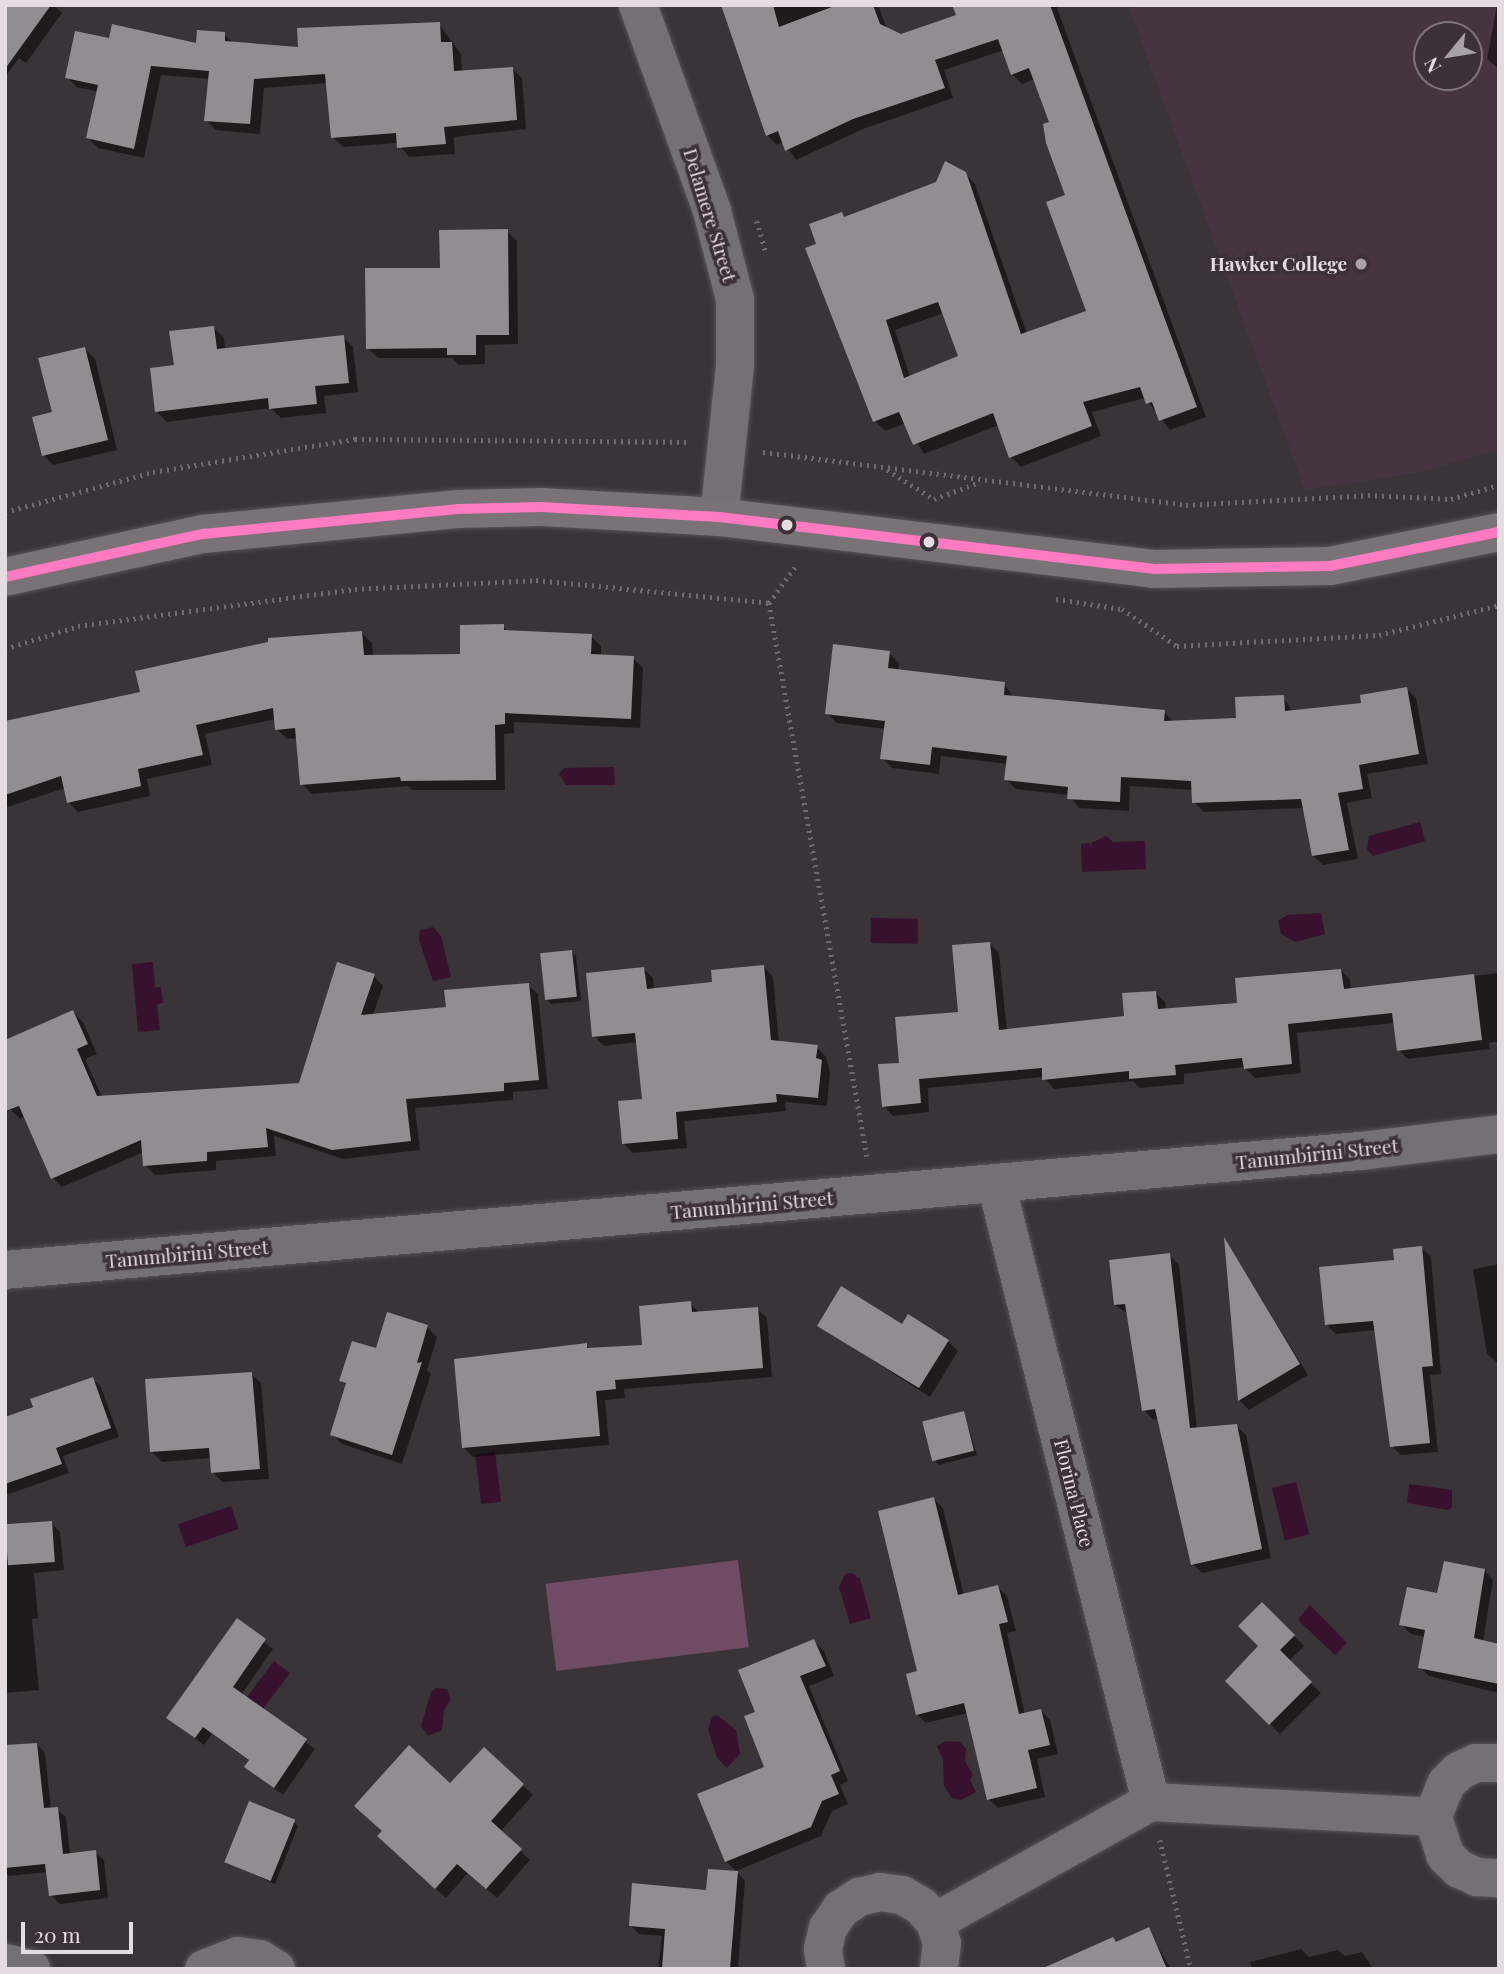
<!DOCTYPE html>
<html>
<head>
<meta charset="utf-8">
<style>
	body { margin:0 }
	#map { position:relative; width:1504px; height:1974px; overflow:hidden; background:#3a3438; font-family:"Playfair Display",serif }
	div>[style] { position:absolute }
	.built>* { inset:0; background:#463540 }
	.green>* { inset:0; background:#704b64; transform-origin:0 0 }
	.water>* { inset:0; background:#37112e; transform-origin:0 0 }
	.shadow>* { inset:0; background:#0007 }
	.building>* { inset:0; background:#928d90; transform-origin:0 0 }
	.path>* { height:4.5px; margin-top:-2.25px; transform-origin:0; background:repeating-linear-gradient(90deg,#706b6e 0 2px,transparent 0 7px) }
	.roads { filter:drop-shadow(0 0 2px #585256) drop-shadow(0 0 2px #585256) }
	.street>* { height:38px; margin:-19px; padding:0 19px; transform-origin:19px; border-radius:19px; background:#757074 }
	.secondary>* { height:38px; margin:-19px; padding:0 19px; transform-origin:19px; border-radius:19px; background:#797276 }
	.bus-1>* { height:10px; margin:-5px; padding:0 5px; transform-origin:5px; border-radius:5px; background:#fe7ac1 }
	.dots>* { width:19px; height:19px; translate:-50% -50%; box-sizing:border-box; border:4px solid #3d3139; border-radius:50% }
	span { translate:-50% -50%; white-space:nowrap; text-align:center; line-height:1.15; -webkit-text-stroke:7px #3d3139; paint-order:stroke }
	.street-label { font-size:19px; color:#e4dce1 }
	.poi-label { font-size:19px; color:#e4dce1; font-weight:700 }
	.right { translate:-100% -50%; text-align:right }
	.frame { position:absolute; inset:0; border:7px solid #e4dce1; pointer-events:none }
	.north { position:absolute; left:1413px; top:21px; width:70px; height:70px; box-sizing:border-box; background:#3d3139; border:2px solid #80757c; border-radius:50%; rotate:240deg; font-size:19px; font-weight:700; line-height:28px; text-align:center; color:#e4dce1 }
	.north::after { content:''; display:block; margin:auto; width:24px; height:32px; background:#a8a1a6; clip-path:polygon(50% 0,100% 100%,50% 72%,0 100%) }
	.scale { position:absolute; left:21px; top:1922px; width:112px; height:32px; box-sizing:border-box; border:4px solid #e4dce1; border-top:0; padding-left:9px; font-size:21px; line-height:24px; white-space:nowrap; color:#e4dce1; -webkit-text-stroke:5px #3d3139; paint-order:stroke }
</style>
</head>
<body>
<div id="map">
	<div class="built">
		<i style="clip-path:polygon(evenodd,1128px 5px,1499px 5px,1499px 450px,1415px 473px,1305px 490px,1128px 5px,1427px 35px,1469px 35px,1469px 77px,1427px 77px,1427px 35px)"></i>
	</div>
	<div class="green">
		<i style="left:738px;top:1560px;width:88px;height:194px;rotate:83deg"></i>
	</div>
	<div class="water">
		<i style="clip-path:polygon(614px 767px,615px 785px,566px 785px,559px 774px,564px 768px)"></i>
		<i style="clip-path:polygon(1420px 822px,1425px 841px,1373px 856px,1367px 850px,1369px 836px)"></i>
		<i style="clip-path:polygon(1106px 836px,1113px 842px,1145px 841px,1146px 869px,1082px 872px,1081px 844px,1090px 843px,1092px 851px,1091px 843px)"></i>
		<i style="clip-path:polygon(1321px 913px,1325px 934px,1295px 942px,1281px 934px,1278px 921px,1287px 915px)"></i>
		<i style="left:871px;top:918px;width:47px;height:25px;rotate:1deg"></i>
		<i style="clip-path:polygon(433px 927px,441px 936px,451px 977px,433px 981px,419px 940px,420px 930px)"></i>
		<i style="clip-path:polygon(153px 962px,155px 987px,161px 987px,163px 1003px,157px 1004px,160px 1030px,138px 1032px,132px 964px)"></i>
		<i style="left:495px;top:1452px;width:50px;height:20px;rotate:83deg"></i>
		<i style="left:1296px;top:1482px;width:54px;height:25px;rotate:76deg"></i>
		<i style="clip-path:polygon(1409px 1484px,1452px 1490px,1452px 1507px,1448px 1510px,1407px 1503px)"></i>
		<i style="left:231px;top:1506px;width:24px;height:56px;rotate:71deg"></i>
		<i style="clip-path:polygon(852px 1573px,860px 1579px,871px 1618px,850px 1624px,839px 1587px,845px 1574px)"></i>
		<i style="clip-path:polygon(1310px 1605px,1347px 1643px,1335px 1655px,1298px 1620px)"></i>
		<i style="left:274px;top:1661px;width:20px;height:49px;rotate:37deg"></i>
		<i style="clip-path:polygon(436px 1688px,447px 1689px,451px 1699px,444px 1710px,442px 1730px,428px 1736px,421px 1726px,431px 1692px)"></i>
		<i style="clip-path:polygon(717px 1715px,736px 1730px,740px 1754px,727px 1768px,717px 1758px,708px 1729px,712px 1717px)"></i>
		<i style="clip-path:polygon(945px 1741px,960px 1742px,966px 1749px,965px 1761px,973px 1775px,970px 1780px,976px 1792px,961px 1800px,952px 1798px,944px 1786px,943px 1760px,937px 1746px)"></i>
	</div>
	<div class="shadow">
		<i style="clip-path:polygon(5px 5px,54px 5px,62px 13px,26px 63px,19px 58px,5px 77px)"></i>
		<i style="clip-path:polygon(evenodd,721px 5px,878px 5px,887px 29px,901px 36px,958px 16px,969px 5px,1056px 5px,1206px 417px,1170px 430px,1145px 398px,1092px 412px,1101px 436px,1021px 467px,1011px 457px,999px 425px,924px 454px,906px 423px,885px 431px,875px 421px,819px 245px,841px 214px,846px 218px,965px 173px,975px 184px,1027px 334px,1088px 312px,1052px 123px,1035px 79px,1022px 84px,1012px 74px,1004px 50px,944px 70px,953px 98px,863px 129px,796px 160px,784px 142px,777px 145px,767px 135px,721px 5px,944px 313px,960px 357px,910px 377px,895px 330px,944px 313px)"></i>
		<i style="clip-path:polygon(1497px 5px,1499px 5px,1499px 69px,1487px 59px)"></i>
		<i style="clip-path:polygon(439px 24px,461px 54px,462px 73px,512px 68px,522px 78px,526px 129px,454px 137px,455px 154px,409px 157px,398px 143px,343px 147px,333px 137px,328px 83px,264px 88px,260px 134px,216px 130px,206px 120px,210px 79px,161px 75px,144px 158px,98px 148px,88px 138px,98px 92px,77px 87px,67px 77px,109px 44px,197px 45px,224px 34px,233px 43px,300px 49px)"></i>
		<i style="clip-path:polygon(507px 231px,517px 241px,518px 344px,485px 345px,485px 364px,459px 365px,452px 358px,378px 358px,368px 348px,442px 269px)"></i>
		<i style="clip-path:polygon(214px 328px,224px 338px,225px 350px,343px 337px,353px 347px,358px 392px,324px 396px,326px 413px,281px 418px,271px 408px,167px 422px,157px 412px,176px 366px)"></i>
		<i style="clip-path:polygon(85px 349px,95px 359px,117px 450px,53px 465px,43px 455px,54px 413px)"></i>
		<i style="clip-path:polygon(503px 626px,508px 632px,591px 636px,601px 646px,601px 656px,633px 658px,643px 668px,640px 728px,514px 722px,514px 733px,504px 734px,505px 790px,412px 790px,408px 786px,312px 794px,302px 784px,298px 738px,287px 739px,277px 729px,276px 719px,205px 734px,212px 765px,147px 779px,150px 796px,78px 812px,68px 802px,65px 788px,5px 808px,5px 742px,142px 693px,362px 633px,372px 643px,373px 656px,462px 656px)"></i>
		<i style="clip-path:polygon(889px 653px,899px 663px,898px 671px,1004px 684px,1014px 698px,1164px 712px,1175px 723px,1238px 720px,1283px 697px,1293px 712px,1363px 704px,1406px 688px,1416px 698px,1428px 764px,1367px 774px,1372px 798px,1347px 803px,1358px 859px,1323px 865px,1313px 856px,1304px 808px,1204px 812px,1194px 802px,1193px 790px,1130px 786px,1129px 811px,1079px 808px,1069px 795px,1016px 789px,1006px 779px,1008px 764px,941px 756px,939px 774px,892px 768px,882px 758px,886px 729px,837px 723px,827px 713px)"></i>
		<i style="clip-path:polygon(990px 944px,999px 953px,1007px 1031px,1126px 1018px,1155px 992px,1165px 1002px,1166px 1010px,1239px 1005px,1341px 970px,1350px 980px,1351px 990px,1499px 973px,1499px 1041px,1489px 1043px,1490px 1049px,1408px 1059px,1398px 1050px,1395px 1023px,1297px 1033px,1301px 1073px,1255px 1078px,1244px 1067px,1184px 1074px,1184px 1084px,1140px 1088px,1133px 1081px,1054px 1089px,1044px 1077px,928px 1088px,929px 1112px,893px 1116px,884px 1106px,900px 1064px,960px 1013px)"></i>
		<i style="clip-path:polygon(572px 952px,576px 956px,581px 1001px,551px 1004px,547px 1000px)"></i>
		<i style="clip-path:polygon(764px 967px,773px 977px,779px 1043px,817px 1047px,826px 1057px,830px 1071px,827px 1106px,785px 1102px,786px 1111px,684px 1121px,687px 1148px,633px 1153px,624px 1144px,644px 1100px,638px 1042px,604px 1046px,594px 1036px,644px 969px,653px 978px,654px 990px,714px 984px)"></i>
		<i style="clip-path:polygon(374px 976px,383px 986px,373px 1015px,448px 1009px,528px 985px,538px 994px,548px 1089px,513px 1092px,513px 1100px,415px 1108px,420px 1150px,343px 1159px,274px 1136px,276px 1156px,216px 1161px,216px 1170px,155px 1175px,145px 1165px,144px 1152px,62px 1187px,53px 1178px,25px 1116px,20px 1119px,10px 1109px,73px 1012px,83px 1022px,97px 1054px,85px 1059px,102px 1097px,301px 1085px)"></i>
		<i style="clip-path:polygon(1226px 1242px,1308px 1375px,1249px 1410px,1239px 1400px)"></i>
		<i style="clip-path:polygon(1422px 1248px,1431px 1257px,1441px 1374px,1430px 1375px,1438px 1452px,1401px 1455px,1392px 1446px,1376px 1330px,1336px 1334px,1326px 1324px,1396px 1261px)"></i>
		<i style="clip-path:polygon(1169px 1255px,1179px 1265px,1197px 1429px,1236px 1425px,1246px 1435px,1271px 1558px,1202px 1573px,1193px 1564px,1159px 1419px,1153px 1420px,1144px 1410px,1128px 1314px,1115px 1305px)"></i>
		<i style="clip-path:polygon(1499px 1264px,1499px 1364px,1487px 1354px,1473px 1269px)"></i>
		<i style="clip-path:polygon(690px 1303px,700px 1313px,757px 1309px,767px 1318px,772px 1377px,624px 1389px,625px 1398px,605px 1400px,609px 1445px,473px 1457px,463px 1447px,586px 1345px,590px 1349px,644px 1346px)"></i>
		<i style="clip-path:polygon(388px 1314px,427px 1327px,437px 1337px,427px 1370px,431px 1374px,402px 1464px,342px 1444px,332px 1434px,347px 1386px,341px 1380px,377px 1350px)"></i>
		<i style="clip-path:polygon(819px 1326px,903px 1326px,948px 1341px,958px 1351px,930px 1397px)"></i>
		<i style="clip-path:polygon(251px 1373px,261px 1383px,269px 1479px,222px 1482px,213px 1472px,211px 1458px,162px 1462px,152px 1452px)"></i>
		<i style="clip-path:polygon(93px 1379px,101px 1387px,119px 1437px,63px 1456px,69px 1473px,6px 1495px,5px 1419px)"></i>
		<i style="clip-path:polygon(964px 1413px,977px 1455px,939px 1465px,934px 1460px)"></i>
		<i style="clip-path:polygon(934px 1499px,943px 1508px,964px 1596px,998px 1587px,1007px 1596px,1016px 1631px,1007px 1633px,1025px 1715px,1041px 1711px,1050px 1720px,1058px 1754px,1037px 1759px,1045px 1797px,998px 1808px,989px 1799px,968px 1713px,926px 1723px,917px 1714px)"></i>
		<i style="clip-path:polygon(51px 1523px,60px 1532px,64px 1570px,34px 1573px,38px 1618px,32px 1619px,39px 1690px,5px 1693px,5px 1541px)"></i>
		<i style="clip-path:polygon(1484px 1570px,1493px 1580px,1483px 1642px,1499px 1646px,1499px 1693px,1429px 1676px,1420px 1667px,1426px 1637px,1411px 1634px,1401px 1624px,1439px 1595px)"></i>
		<i style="clip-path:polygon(1262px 1605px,1304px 1646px,1289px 1661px,1321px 1693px,1280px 1734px,1227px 1681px,1261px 1646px)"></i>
		<i style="clip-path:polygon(237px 1621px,273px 1649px,241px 1695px,315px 1749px,283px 1795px,246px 1766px,250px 1761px,212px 1734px,204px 1745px,169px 1718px)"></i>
		<i style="clip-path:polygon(814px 1641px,824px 1651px,834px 1676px,809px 1686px,848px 1781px,840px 1785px,848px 1804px,832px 1811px,821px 1836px,736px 1871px,726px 1861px,766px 1768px,758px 1713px)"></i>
		<i style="clip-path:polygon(37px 1744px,45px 1753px,51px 1809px,57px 1809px,66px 1817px,70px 1855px,95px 1852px,104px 1860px,108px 1898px,60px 1904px,51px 1895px,48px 1872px,9px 1876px,5px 1872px,5px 1747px)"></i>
		<i style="clip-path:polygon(484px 1749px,533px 1795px,500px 1832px,530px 1860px,497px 1898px,468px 1873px,446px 1898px,389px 1846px,384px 1832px,451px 1786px)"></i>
		<i style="clip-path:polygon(294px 1822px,298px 1826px,275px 1884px,227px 1862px)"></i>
		<i style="clip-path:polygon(737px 1872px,745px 1881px,738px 1969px,658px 1969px,662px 1936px,639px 1934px,630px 1925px,708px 1891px)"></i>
		<i style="clip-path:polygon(1148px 1930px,1171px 1969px,1046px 1969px,1117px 1944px)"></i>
		<i style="clip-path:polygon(1301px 1949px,1309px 1957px,1338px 1950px,1345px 1956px,1362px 1952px,1373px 1969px,1252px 1969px,1250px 1962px)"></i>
	</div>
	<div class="building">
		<i style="clip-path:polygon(5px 5px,51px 5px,5px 69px)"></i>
		<i style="clip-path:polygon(evenodd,721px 5px,773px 5px,779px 27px,837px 5px,873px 5px,880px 24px,901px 34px,956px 15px,952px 5px,1050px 5px,1197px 407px,1159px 421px,1152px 402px,1146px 404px,1140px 387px,1083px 402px,1092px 426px,1009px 458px,993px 413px,913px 445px,899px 412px,873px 422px,805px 248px,816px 244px,809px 224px,842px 212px,844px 217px,936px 182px,945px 161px,966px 172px,1021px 334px,1086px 311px,1046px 202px,1065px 195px,1046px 143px,1043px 124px,1049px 122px,1029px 68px,1011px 75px,998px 39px,935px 60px,945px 88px,853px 119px,785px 151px,778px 131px,766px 136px,721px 5px,938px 302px,958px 356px,904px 378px,886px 320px,938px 302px)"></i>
		<i style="clip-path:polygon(440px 22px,441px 42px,452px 42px,454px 71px,513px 67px,517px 120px,444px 127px,446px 144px,397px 148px,396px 133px,331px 138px,325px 74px,254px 79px,250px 124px,204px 121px,209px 71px,151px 66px,134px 149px,86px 138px,98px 85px,65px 78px,75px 31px,109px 38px,112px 24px,196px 43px,197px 30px,225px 32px,225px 41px,298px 47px,297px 28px)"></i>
		<i style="clip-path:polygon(508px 229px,509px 335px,476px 335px,476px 355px,447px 355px,447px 348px,366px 349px,365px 268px,440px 268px,439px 230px)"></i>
		<i style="clip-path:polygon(214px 326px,217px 349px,344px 335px,349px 383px,315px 386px,317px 404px,269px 409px,268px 398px,155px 412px,150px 368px,174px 365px,169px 331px)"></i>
		<i style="clip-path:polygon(85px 347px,108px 440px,42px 456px,32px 417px,52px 412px,38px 358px)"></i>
		<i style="clip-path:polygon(504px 624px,504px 630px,592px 634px,591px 654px,634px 656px,631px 719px,505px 713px,505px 724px,495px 725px,496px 780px,401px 781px,400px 777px,300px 785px,295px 728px,275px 730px,273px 708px,196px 725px,203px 755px,138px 769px,141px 786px,67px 803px,61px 776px,5px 795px,5px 721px,140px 692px,135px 671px,268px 642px,268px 638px,362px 631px,364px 655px,460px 654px,460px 625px)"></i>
		<i style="clip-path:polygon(833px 644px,890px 651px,888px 668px,1005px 682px,1004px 695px,1165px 710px,1164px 721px,1236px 718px,1235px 697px,1284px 695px,1285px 711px,1361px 703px,1360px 695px,1407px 687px,1419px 754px,1359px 765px,1363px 789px,1338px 793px,1349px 850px,1312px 856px,1301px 799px,1192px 803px,1191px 781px,1121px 777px,1120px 802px,1067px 799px,1068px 787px,1004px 780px,1007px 756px,932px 747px,930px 765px,880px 759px,885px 721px,825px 714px)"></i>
		<i style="clip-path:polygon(990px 942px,999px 1030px,1124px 1016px,1122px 993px,1156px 991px,1158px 1009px,1237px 1003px,1235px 978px,1341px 969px,1344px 989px,1474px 974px,1482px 1040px,1397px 1051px,1392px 1013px,1288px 1024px,1292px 1064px,1244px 1069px,1242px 1058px,1175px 1065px,1176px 1075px,1129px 1079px,1129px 1071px,1042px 1080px,1042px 1068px,919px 1079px,921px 1103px,882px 1107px,878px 1064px,899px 1063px,895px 1017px,958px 1012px,952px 945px)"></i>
		<i style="left:572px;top:950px;width:47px;height:32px;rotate:84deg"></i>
		<i style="clip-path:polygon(337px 962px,375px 974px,361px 1015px,446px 1007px,444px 990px,529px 983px,539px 1080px,504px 1083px,504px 1091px,406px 1099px,411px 1141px,332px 1150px,266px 1128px,268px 1147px,207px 1152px,207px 1161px,143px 1166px,141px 1140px,51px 1179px,19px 1106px,5px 1111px,5px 1040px,73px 1010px,88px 1044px,77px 1049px,97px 1096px,299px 1083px)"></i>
		<i style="clip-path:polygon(764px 965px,771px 1040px,818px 1045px,816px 1058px,822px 1060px,818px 1098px,776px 1094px,777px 1102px,676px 1112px,678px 1139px,622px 1144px,618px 1101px,642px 1099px,635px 1033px,592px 1037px,586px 973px,644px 967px,647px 989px,712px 982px,711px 970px)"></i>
		<i style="clip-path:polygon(1224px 1237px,1300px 1364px,1238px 1401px)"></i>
		<i style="clip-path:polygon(1422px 1246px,1433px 1366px,1422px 1367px,1430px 1443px,1390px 1447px,1373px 1321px,1325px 1325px,1319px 1267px,1394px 1260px,1393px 1249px)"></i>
		<i style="clip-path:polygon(1170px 1253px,1190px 1428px,1237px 1424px,1262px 1549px,1191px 1565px,1155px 1409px,1142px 1411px,1125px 1304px,1114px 1305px,1109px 1260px)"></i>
		<i style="clip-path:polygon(841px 1286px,902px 1324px,908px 1314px,949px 1340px,919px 1388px,817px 1326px)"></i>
		<i style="clip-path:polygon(691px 1301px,692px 1312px,758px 1307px,763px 1368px,615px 1380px,616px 1389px,596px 1391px,600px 1436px,462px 1448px,454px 1359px,587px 1343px,587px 1348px,642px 1345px,639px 1306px)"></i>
		<i style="clip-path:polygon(387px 1312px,428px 1325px,417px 1363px,422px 1362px,392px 1455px,330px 1435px,346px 1383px,339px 1381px,352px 1341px,376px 1348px)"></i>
		<i style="clip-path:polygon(252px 1372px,260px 1469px,211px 1473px,209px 1448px,150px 1452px,145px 1379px)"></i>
		<i style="clip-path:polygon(93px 1377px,111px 1428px,56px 1448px,62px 1464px,5px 1484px,5px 1417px,33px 1407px,30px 1399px)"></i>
		<i style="left:964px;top:1411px;width:41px;height:43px;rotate:76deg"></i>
		<i style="clip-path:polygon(934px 1497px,958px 1595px,998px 1585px,1008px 1622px,999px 1624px,1019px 1714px,1041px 1709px,1050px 1745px,1028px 1750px,1037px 1788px,987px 1800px,964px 1703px,916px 1715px,906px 1674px,917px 1671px,878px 1511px)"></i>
		<i style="left:52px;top:1521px;width:41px;height:47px;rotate:86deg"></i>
		<i style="clip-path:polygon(1444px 1561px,1485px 1569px,1474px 1638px,1499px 1644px,1499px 1684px,1418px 1668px,1425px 1630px,1399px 1625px,1407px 1587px,1437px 1593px)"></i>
		<i style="clip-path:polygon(1262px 1602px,1295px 1635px,1280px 1650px,1312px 1682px,1269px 1725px,1225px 1681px,1258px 1646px,1238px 1626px)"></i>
		<i style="clip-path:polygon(237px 1618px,266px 1639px,233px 1687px,307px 1739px,274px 1788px,244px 1767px,249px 1760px,203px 1727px,195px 1738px,166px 1718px)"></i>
		<i style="clip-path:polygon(814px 1639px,826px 1666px,800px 1676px,840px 1771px,831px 1775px,839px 1794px,822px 1801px,811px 1827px,725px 1862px,697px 1794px,764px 1767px,744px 1716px,755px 1712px,738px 1670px)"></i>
		<i style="clip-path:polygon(37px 1743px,44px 1808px,58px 1807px,63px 1854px,96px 1850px,100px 1890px,49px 1896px,45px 1864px,5px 1868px,5px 1745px)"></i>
		<i style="clip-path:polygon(409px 1745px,450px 1783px,484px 1747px,524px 1784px,491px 1821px,522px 1849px,486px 1889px,457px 1864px,435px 1889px,377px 1836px,382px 1831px,354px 1806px)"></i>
		<i style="left:249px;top:1801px;width:50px;height:66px;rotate:22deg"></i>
		<i style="clip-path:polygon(708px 1869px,738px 1871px,730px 1969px,662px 1969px,665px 1929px,629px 1926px,632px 1883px,706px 1890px)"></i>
		<i style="clip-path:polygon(1149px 1927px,1167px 1969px,1041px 1969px,1113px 1937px,1116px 1942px)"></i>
	</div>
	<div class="path">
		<i style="left:757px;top:221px;width:33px;rotate:74deg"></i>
		<i style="left:763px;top:452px;width:426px;rotate:7.1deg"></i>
		<i style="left:1186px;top:505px;width:182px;rotate:-3.1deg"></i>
		<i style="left:1368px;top:495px;width:83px;rotate:2.8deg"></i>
		<i style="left:1451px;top:499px;width:50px;rotate:-16.3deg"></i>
		<i style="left:887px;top:470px;width:55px;rotate:31.7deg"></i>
		<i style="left:934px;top:499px;width:49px;rotate:-20.3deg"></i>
		<i style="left:5px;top:512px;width:153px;rotate:-15.1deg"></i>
		<i style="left:153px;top:472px;width:205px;rotate:-9.3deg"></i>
		<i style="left:355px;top:439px;width:334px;rotate:0.5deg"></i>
		<i style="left:1056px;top:599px;width:67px;rotate:8.6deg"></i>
		<i style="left:1122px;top:609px;width:66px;rotate:33.9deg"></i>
		<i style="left:1177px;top:646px;width:202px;rotate:-3.1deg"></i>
		<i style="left:1379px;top:635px;width:124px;rotate:-14deg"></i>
		<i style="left:769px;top:603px;width:48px;rotate:-54.3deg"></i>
		<i style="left:5px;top:649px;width:77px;rotate:-17.5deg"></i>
		<i style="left:78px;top:626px;width:279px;rotate:-7.6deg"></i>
		<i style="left:355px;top:589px;width:181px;rotate:-2.8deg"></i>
		<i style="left:536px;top:580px;width:234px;rotate:5.6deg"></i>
		<i style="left:769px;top:603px;width:562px;rotate:79.95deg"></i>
		<i style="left:1160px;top:1840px;width:133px;rotate:76.5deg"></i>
	</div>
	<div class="roads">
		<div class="street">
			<i style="left:638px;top:5px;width:219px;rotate:70.2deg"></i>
			<i style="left:712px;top:211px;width:91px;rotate:75.4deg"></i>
			<i style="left:735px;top:299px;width:67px;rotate:90deg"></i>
			<i style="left:735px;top:366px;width:152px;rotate:96deg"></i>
			<i style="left:5px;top:1270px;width:1361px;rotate:-5.02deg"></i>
			<i style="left:1361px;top:1151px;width:139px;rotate:-7deg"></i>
			<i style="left:1499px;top:1763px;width:23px;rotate:180deg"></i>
			<i style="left:1476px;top:1763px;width:19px;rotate:155deg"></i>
			<i style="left:1459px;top:1771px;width:18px;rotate:135deg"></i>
			<i style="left:1446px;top:1784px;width:35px;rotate:112deg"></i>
			<i style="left:1433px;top:1817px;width:40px;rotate:72deg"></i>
			<i style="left:1445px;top:1855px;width:20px;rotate:45deg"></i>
			<i style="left:1459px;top:1869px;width:20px;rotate:24deg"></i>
			<i style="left:1477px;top:1877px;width:22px;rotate:3deg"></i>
			<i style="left:1151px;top:1802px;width:282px;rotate:3deg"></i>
			<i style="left:935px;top:1922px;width:247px;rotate:-29.1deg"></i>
			<i style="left:1151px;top:1802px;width:638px;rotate:-104.06deg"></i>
			<i style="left:5px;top:1963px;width:27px;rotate:13deg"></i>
			<i style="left:204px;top:1969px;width:36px;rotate:-21deg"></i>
			<i style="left:238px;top:1956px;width:22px;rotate:8deg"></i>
			<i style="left:260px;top:1959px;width:19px;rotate:32deg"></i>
			<i style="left:826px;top:1969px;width:20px;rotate:-99deg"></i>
			<i style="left:823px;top:1949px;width:22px;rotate:-77deg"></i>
			<i style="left:828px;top:1928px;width:23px;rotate:-56deg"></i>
			<i style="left:841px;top:1909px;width:22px;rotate:-34deg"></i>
			<i style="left:859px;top:1897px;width:22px;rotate:-13deg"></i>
			<i style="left:880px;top:1892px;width:22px;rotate:8deg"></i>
			<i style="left:902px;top:1895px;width:22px;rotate:30deg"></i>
			<i style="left:921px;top:1906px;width:21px;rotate:49deg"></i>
			<i style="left:935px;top:1922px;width:22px;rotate:72deg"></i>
			<i style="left:942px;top:1943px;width:26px;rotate:97deg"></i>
		</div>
		<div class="secondary">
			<i style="left:5px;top:577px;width:203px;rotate:-12.3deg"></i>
			<i style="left:203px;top:534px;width:255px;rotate:-5.6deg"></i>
			<i style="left:457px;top:509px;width:84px;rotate:-1.4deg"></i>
			<i style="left:541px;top:507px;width:178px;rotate:3.2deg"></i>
			<i style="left:719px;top:517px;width:437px;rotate:6.8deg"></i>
			<i style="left:1153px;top:569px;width:177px;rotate:-1deg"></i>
			<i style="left:1330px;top:566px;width:172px;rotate:-11.4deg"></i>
		</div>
	</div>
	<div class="bus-1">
		<i style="left:5px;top:577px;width:203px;rotate:-12.3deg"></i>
		<i style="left:203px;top:534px;width:255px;rotate:-5.6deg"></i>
		<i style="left:457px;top:509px;width:84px;rotate:-1.4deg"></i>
		<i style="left:541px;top:507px;width:178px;rotate:3.2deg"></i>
		<i style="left:719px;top:517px;width:437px;rotate:6.8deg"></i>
		<i style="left:1153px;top:569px;width:177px;rotate:-1deg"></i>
		<i style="left:1330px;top:566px;width:172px;rotate:-11.4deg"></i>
	</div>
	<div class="dots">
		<i style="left:1361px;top:264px;background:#a8a1a6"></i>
		<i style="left:787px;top:525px;background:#e4dce1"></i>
		<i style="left:929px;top:542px;background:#e4dce1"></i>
	</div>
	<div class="street-label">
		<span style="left:710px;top:215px;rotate:73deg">Delamere Street</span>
		<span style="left:1317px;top:1154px;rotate:-6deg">Tanumbirini Street</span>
		<span style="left:752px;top:1205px;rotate:-5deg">Tanumbirini Street</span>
		<span style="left:187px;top:1254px;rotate:-5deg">Tanumbirini Street</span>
		<span style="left:1074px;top:1493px;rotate:76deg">Florina Place</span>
	</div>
	<div class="poi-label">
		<span class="right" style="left:1347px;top:264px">Hawker College</span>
	</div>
	<div class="frame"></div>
	<div class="north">N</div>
	<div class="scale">20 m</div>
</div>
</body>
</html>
